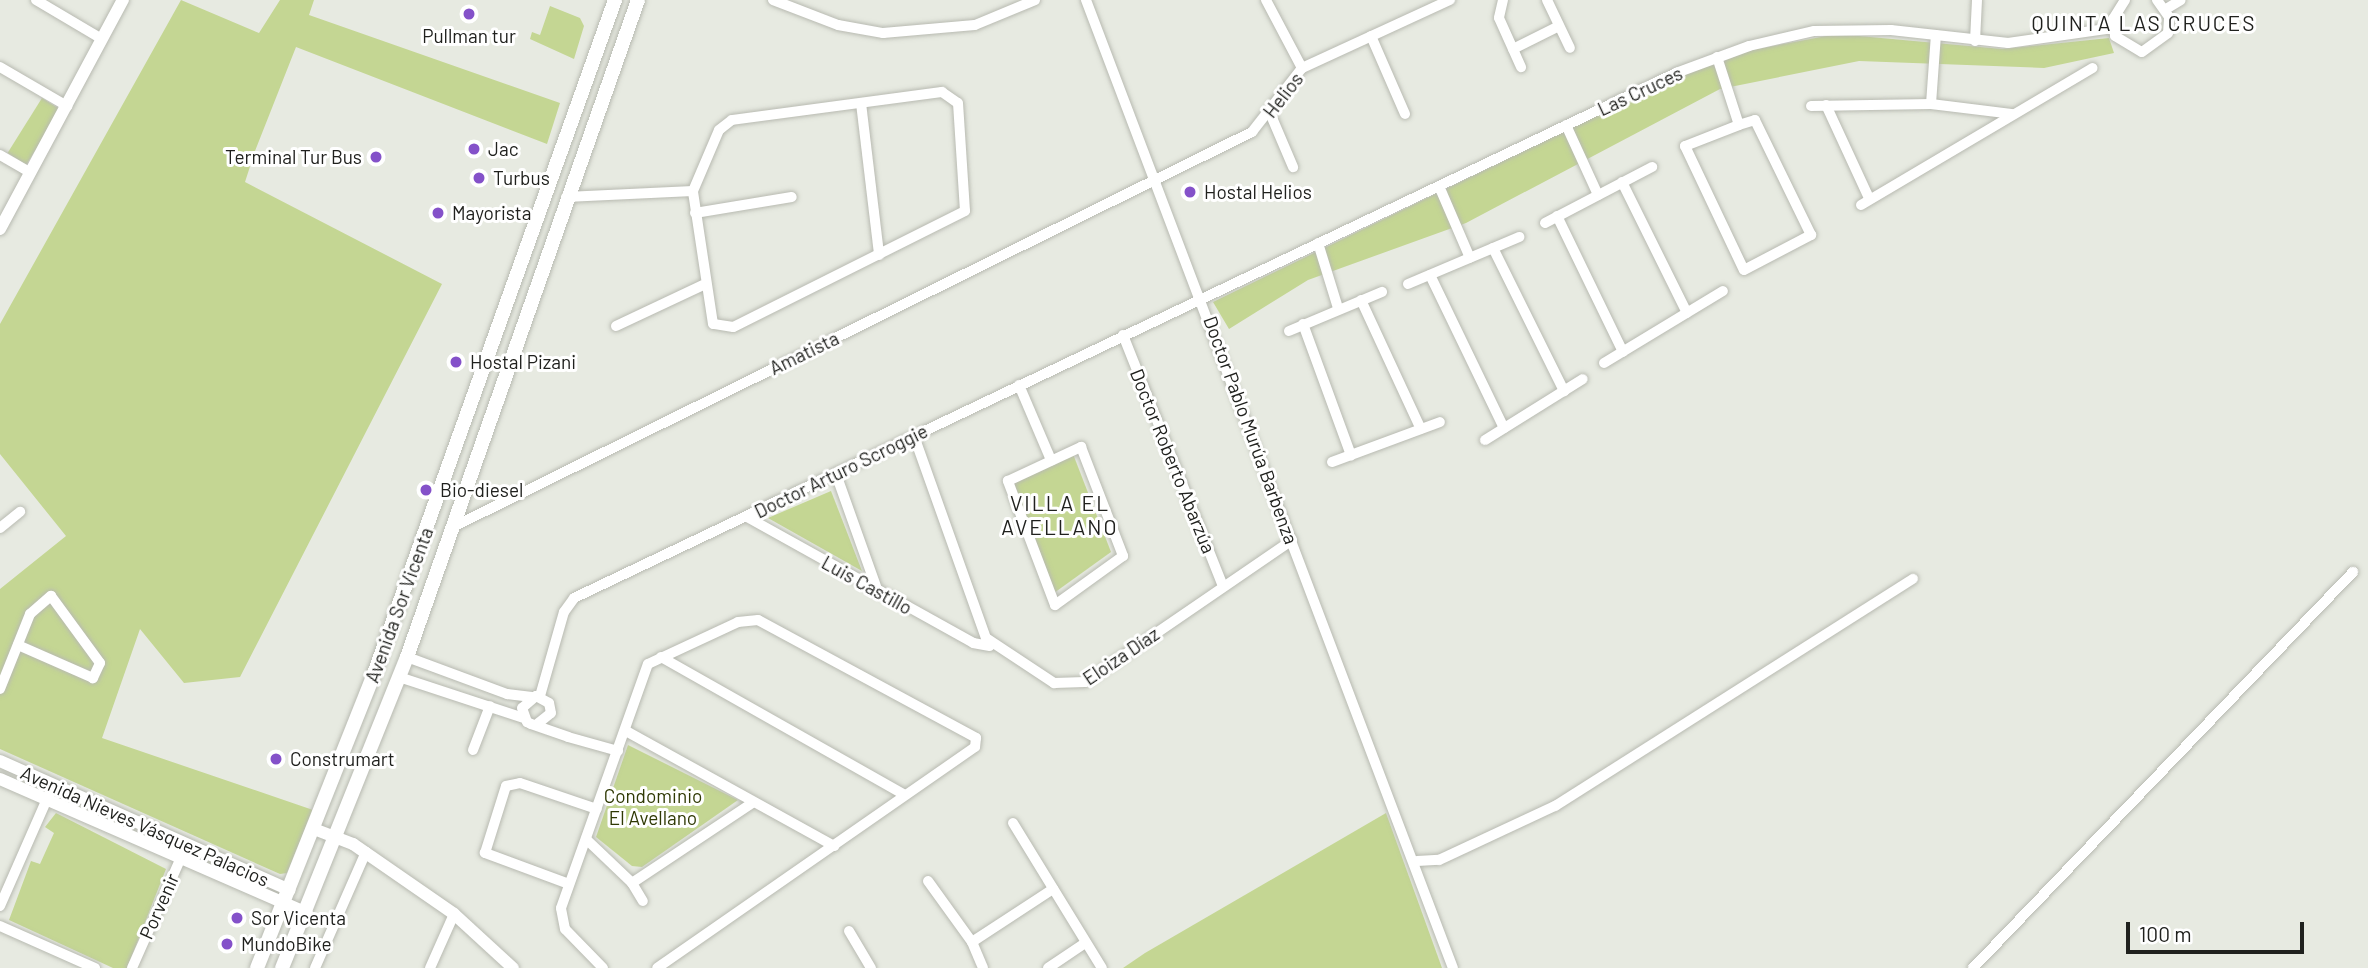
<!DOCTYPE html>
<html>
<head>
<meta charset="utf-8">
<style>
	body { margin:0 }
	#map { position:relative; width:2368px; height:968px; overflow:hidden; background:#e7eae1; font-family:Barlow,sans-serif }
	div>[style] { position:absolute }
	.green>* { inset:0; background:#c4d693; transform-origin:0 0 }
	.roads { filter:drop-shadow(0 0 2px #b8bab1) drop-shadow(0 0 2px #b8bab1) }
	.minor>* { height:10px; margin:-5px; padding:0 5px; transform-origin:5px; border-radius:5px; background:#fff }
	.tertiary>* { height:12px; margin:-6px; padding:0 6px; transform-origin:6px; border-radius:6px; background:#fff }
	.primary>* { height:14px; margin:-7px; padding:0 7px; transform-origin:7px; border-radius:7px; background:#fff }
	.dots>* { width:19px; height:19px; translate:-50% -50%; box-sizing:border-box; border:4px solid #fff; border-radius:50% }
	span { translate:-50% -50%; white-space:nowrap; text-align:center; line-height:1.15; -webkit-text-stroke:6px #fff; paint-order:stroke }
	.poi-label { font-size:19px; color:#20211e }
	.left { translate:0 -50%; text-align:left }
	.right { translate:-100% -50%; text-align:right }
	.street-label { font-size:19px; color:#20211e }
	.park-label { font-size:19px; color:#2f3904 }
	.neighbourhood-label { font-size:21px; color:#20211e; letter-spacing:2px }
	.scale { position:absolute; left:2126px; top:922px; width:178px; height:32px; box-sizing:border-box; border:4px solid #20211e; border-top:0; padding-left:9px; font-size:21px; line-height:24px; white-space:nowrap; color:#20211e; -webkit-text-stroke:5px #fff; paint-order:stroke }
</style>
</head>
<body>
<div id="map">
	<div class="green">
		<i style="clip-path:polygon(181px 0,259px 33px,280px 0,314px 0,309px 15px,560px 103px,547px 144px,296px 47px,255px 151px,245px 182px,442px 284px,240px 677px,184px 683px,140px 629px,102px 738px,313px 810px,287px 873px,280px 874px,0 749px,0 589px,66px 536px,0 454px,0 324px)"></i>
		<i style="clip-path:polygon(550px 6px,580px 18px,584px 26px,574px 59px,530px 39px,532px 32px,540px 35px)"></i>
		<i style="clip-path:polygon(1837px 34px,2002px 49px,2109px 38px,2114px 53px,2044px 68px,1859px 61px,1720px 89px,1466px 223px,1308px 280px,1229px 329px,1213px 302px,1656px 87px,1741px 52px)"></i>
		<i style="left:42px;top:98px;width:22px;height:65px;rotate:32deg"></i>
		<i style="clip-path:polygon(1073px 454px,1111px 552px,1054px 593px,1012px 482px)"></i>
		<i style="clip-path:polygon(831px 491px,862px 571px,768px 518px)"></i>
		<i style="clip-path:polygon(628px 745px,738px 800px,642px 867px,632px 866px,596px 837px)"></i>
		<i style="clip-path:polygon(56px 813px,166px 869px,127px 968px,113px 968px,9px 920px,31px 861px,40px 864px,54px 833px,45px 827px)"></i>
		<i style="clip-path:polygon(1386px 813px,1442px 968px,1123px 968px,1145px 953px)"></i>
	</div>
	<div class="roads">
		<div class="minor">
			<i style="left:36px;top:0;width:77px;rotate:30.6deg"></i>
			<i style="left:773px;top:0;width:70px;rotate:21deg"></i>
			<i style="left:838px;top:25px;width:46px;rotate:10.1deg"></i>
			<i style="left:883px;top:33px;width:92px;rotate:-5deg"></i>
			<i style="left:975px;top:25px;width:65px;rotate:-22.6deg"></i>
			<i style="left:1086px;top:0;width:1035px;rotate:69.24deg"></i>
			<i style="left:1266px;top:0;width:77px;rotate:62.1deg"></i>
			<i style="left:1503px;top:0;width:18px;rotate:103deg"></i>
			<i style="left:1499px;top:18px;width:54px;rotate:65.8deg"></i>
			<i style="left:1547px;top:0;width:53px;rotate:64.4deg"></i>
			<i style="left:2125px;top:0;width:22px;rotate:122deg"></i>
			<i style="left:2113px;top:19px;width:17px;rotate:83deg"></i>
			<i style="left:2115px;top:36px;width:31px;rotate:31deg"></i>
			<i style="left:2142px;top:52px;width:32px;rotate:-36deg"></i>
			<i style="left:2168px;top:33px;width:16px;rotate:-86deg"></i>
			<i style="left:2169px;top:17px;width:21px;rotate:-125deg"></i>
			<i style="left:2166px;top:9px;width:17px;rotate:-31deg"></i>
			<i style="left:1371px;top:36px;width:85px;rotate:66.4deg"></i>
			<i style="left:1975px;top:41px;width:41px;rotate:-87.2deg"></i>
			<i style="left:1513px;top:49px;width:51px;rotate:-26.6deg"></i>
			<i style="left:1717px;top:57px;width:71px;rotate:72.1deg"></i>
			<i style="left:1739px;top:125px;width:58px;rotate:158.7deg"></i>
			<i style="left:1685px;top:146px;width:137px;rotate:64.6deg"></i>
			<i style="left:1744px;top:270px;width:76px;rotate:-27.6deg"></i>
			<i style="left:1811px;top:235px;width:128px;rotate:-116deg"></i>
			<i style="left:1755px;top:120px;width:17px;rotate:163deg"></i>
			<i style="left:0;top:67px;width:78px;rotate:30.2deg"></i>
			<i style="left:942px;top:92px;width:19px;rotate:35deg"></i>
			<i style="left:958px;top:103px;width:108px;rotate:86.3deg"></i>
			<i style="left:965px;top:211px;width:259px;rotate:153.4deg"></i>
			<i style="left:733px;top:327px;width:20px;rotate:-171deg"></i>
			<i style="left:713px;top:324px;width:134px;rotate:-98.6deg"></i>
			<i style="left:693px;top:191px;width:66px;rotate:-66.9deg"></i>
			<i style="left:719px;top:130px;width:16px;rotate:-38deg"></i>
			<i style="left:732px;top:120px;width:212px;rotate:-7.6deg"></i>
			<i style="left:861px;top:103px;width:153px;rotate:83.2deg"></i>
			<i style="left:1931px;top:104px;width:83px;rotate:7deg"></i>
			<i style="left:1826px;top:105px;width:102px;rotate:65.2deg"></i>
			<i style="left:1811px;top:106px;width:120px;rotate:-1deg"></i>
			<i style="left:1931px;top:104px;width:69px;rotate:-85.9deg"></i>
			<i style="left:1270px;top:113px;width:59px;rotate:66.9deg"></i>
			<i style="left:1566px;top:125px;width:77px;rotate:65.4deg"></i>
			<i style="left:0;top:155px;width:34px;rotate:30deg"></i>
			<i style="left:1622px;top:182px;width:146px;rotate:63.6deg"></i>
			<i style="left:1439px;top:186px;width:78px;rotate:66.7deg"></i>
			<i style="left:566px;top:197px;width:127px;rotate:-2.7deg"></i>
			<i style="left:1861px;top:205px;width:269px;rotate:-30.6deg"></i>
			<i style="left:695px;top:213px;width:98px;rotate:-9.4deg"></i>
			<i style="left:1557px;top:216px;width:151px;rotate:64.1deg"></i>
			<i style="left:1545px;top:223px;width:121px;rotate:-27.6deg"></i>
			<i style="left:1318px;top:243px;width:68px;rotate:72.9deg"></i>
			<i style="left:1493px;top:248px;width:160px;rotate:63.6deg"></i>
			<i style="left:1430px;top:275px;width:170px;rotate:64.2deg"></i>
			<i style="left:1408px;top:284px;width:121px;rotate:-22.9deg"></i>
			<i style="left:1361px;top:300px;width:142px;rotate:65.1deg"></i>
			<i style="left:1303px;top:324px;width:140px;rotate:69.9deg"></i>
			<i style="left:616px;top:326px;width:96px;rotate:-25.2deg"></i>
			<i style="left:1289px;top:331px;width:101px;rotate:-22.8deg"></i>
			<i style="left:1123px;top:335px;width:270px;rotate:68.3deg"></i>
			<i style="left:1604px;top:363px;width:139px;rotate:-31.2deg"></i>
			<i style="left:1019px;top:385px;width:82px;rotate:66.9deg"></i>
			<i style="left:914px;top:436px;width:214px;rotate:70.4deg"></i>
			<i style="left:986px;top:638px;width:82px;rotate:33.5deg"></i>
			<i style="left:1054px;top:683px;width:31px;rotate:-2deg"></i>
			<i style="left:1085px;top:682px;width:251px;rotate:-34.4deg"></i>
			<i style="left:1485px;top:440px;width:115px;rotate:-31.9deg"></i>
			<i style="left:1081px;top:447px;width:117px;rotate:68.9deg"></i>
			<i style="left:1123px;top:556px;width:84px;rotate:144.2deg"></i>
			<i style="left:1055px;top:605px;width:133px;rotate:-110.8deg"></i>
			<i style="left:1008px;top:481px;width:81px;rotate:-25deg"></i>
			<i style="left:1332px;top:462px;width:115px;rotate:-20.3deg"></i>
			<i style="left:836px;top:474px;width:125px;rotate:70.4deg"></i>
			<i style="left:747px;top:517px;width:259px;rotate:29.1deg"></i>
			<i style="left:973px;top:643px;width:17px;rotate:10deg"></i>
			<i style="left:0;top:528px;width:26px;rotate:-39deg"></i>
			<i style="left:451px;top:528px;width:894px;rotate:-26.31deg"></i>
			<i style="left:1252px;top:132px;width:81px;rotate:-52deg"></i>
			<i style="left:1302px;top:68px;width:163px;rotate:-24.7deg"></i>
			<i style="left:407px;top:657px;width:107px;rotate:20.3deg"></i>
			<i style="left:507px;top:694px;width:25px;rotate:7deg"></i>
			<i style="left:661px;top:657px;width:280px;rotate:29.5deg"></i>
			<i style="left:399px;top:677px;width:132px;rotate:18.2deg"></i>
			<i style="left:0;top:689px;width:81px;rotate:-68.2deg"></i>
			<i style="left:30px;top:614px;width:28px;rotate:-41deg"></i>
			<i style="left:51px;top:596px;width:83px;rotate:53.8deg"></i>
			<i style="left:100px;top:663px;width:17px;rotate:115deg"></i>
			<i style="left:93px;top:678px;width:82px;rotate:-156.3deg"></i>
			<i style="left:540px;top:696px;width:87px;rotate:-74.1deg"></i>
			<i style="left:564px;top:612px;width:17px;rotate:-54deg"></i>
			<i style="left:574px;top:598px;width:1221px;rotate:-25.47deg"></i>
			<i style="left:1676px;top:73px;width:78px;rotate:-20.3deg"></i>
			<i style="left:1749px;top:46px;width:67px;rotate:-13deg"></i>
			<i style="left:1814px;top:31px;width:77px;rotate:-0.7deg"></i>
			<i style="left:1891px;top:30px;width:118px;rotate:6.3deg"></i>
			<i style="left:2008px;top:43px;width:106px;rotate:-8.1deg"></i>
			<i style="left:536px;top:725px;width:19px;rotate:-39deg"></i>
			<i style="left:551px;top:713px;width:10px;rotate:-101deg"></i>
			<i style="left:549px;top:703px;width:15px;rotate:-152deg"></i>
			<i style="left:536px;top:696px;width:18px;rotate:139deg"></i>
			<i style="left:522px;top:708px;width:15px;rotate:70deg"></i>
			<i style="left:527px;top:722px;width:4px;rotate:27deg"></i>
			<i style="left:531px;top:724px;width:39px;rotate:19deg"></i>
			<i style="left:568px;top:737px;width:52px;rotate:15.6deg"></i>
			<i style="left:626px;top:731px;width:238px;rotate:28.9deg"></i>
			<i style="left:473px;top:750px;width:47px;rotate:-68.9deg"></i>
			<i style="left:1013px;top:823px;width:170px;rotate:58.5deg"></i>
			<i style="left:586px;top:839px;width:64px;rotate:43.7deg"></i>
			<i style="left:632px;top:883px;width:146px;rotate:-33.6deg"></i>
			<i style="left:1417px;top:861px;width:22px;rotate:-3deg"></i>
			<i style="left:1439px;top:860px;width:128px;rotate:-25deg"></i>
			<i style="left:1555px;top:806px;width:424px;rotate:-32.4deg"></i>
			<i style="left:928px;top:881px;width:75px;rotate:54.2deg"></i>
			<i style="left:972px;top:942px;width:97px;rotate:-33.2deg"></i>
			<i style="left:632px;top:883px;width:21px;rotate:59deg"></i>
			<i style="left:569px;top:884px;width:90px;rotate:-159.7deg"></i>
			<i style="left:485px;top:853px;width:70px;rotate:-72.6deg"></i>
			<i style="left:506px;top:786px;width:14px;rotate:-12deg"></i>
			<i style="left:520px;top:783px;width:81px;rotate:18.7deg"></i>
			<i style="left:0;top:906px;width:132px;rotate:-66.3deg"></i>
			<i style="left:0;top:926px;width:104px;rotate:23.9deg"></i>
			<i style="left:849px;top:931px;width:43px;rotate:59.3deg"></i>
			<i style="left:972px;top:942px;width:28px;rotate:67deg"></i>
			<i style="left:132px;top:968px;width:136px;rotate:-66.1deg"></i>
			<i style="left:315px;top:968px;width:127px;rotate:-66.3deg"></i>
			<i style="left:430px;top:968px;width:59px;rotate:-66deg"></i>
			<i style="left:603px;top:968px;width:54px;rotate:-134.3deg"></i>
			<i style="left:565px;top:929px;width:21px;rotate:-101deg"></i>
			<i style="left:561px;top:908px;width:259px;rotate:-70.4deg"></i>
			<i style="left:648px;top:664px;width:99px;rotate:-25deg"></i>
			<i style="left:738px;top:622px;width:20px;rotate:-6deg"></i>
			<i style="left:758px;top:620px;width:248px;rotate:28.4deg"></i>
			<i style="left:976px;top:738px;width:9px;rotate:96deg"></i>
			<i style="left:975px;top:747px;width:387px;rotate:145.2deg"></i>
			<i style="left:1048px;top:968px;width:45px;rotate:-34deg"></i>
			<i style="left:1973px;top:968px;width:549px;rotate:-46.18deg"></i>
		</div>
		<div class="tertiary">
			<i style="left:0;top:229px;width:260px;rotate:-61.8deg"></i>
			<i style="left:0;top:761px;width:317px;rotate:24deg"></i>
			<i style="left:0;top:779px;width:335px;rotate:23.6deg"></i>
			<i style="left:314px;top:829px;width:42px;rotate:21deg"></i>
			<i style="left:353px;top:844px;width:123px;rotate:34.7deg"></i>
			<i style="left:454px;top:914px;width:80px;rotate:42.5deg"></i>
		</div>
		<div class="primary">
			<i style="left:257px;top:968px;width:320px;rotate:-68.3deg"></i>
			<i style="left:375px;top:671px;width:713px;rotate:-70.32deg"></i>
			<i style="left:282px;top:968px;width:335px;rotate:-68.1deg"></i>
			<i style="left:407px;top:657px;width:696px;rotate:-70.63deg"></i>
		</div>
	</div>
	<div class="dots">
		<i style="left:469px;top:14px;background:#8451c9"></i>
		<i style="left:474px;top:149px;background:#8451c9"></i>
		<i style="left:376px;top:157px;background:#8451c9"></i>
		<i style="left:479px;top:178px;background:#8451c9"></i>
		<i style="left:1190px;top:192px;background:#8451c9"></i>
		<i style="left:438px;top:213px;background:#8451c9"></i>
		<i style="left:456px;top:362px;background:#8451c9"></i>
		<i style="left:426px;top:490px;background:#8451c9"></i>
		<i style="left:276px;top:759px;background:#8451c9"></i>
		<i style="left:237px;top:918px;background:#8451c9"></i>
		<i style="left:227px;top:944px;background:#8451c9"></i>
	</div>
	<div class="poi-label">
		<span style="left:469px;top:36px">Pullman tur</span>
		<span class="left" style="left:488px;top:149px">Jac</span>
		<span class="right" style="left:362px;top:157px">Terminal Tur Bus</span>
		<span class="left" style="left:493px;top:178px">Turbus</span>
		<span class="left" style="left:1204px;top:192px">Hostal Helios</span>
		<span class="left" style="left:452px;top:213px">Mayorista</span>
		<span class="left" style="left:470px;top:362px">Hostal Pizani</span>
		<span class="left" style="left:440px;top:490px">Bio-diesel</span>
		<span class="left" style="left:290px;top:759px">Construmart</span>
		<span class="left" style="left:251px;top:918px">Sor Vicenta</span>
		<span class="left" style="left:241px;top:944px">MundoBike</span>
	</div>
	<div class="street-label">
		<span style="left:1640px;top:91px;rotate:-25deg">Las Cruces</span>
		<span style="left:1283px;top:95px;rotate:-52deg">Helios</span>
		<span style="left:804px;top:353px;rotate:-26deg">Amatista</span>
		<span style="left:1251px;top:430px;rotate:70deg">Doctor Pablo Murúa Barbenza</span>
		<span style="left:1173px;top:461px;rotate:68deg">Doctor Roberto Abarzúa</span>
		<span style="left:841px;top:471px;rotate:-26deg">Doctor Arturo Scroggie</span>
		<span style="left:867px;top:585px;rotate:29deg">Luis Castillo</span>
		<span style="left:399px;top:605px;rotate:-70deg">Avenida Sor Vicenta</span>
		<span style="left:1121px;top:656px;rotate:-34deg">Eloiza Díaz</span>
		<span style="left:145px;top:826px;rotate:24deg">Avenida Nieves Vásquez Palacios</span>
		<span style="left:159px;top:906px;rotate:-66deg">Porvenir</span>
	</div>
	<div class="park-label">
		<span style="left:653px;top:807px">Condominio<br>El Avellano</span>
	</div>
	<div class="neighbourhood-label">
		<span style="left:2144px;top:23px">QUINTA LAS CRUCES</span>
		<span style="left:1060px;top:515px">VILLA EL<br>AVELLANO</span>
	</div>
	<div class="scale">100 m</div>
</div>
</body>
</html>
